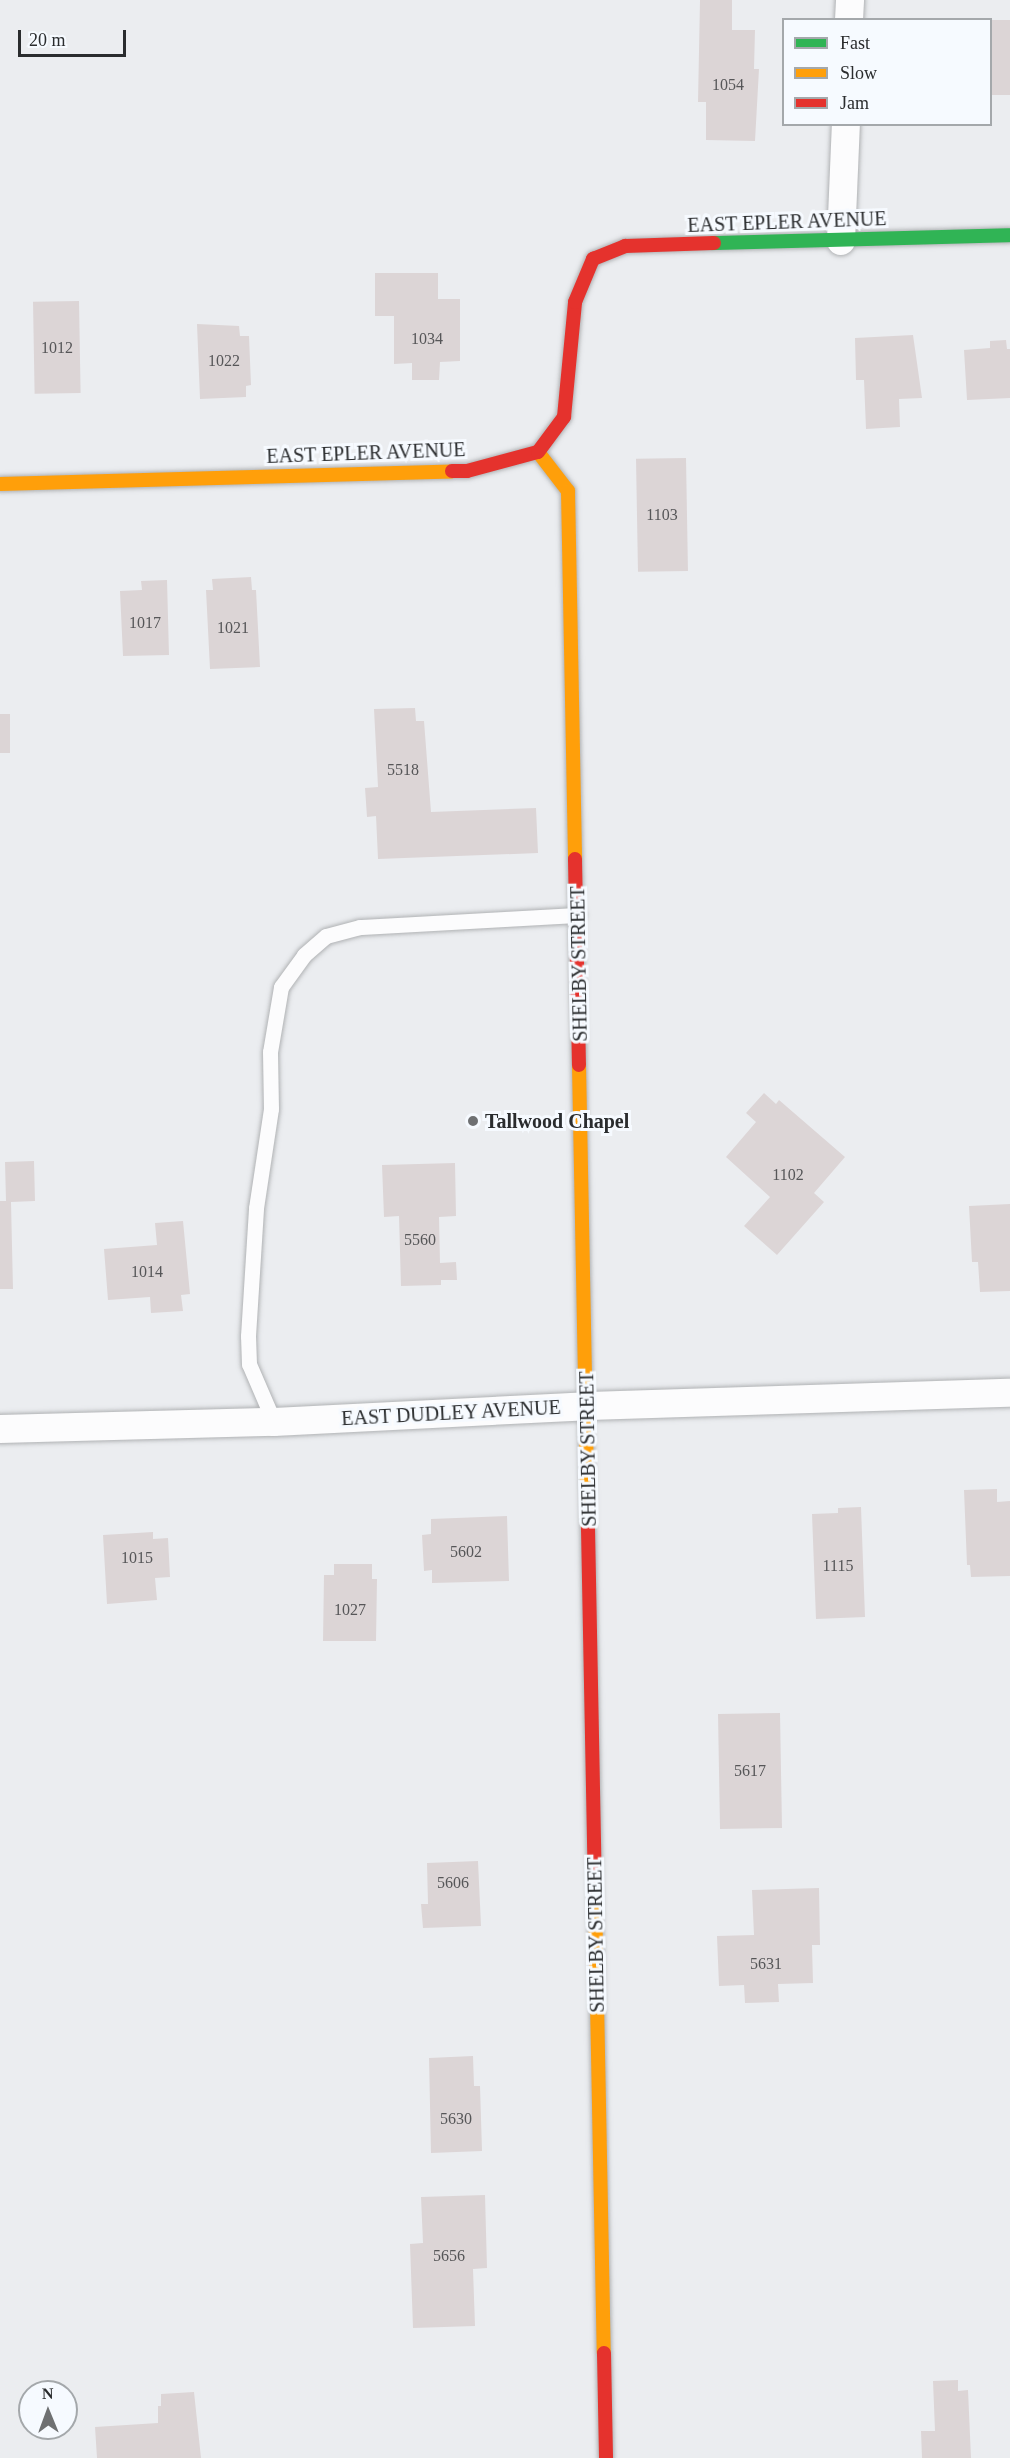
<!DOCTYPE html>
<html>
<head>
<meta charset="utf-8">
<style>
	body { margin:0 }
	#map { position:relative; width:1010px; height:2458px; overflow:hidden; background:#ebedf0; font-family:"Times New Roman",serif }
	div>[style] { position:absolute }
	.building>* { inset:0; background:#dcd5d6; transform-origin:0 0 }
	.roads { filter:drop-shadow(0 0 2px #b0b2b4) drop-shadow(0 0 2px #b0b2b4) }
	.lane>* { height:15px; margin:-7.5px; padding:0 7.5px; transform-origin:7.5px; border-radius:7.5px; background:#fcfcfd }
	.street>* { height:28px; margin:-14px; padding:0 14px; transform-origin:14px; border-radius:14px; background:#fcfcfd }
	.fast>* { height:14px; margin:-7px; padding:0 7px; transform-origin:7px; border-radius:7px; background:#30b455 }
	.slow>* { height:14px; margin:-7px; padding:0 7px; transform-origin:7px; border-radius:7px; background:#ff9f0a }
	.jam>* { height:14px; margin:-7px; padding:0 7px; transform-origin:7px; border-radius:7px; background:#e5322d }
	.dots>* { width:16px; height:16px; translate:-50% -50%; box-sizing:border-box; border:3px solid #f6faff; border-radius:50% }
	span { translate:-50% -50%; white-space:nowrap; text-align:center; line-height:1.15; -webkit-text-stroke:6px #f6faff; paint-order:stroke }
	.number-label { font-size:16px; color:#565658 }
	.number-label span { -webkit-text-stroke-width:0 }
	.street-label { font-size:20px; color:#2a2c2e }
	.poi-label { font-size:20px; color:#2a2c2e; font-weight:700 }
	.left { translate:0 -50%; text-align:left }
	.legend { position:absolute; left:782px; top:18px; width:210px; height:108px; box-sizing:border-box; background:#f6faff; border:2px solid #a4a8ab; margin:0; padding:8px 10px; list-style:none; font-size:18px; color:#2a2c2e }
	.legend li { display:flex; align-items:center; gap:12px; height:30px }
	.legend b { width:30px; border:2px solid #a4a8ab }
	.north { position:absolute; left:18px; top:2380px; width:60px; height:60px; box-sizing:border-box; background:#f6faff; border:2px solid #a4a8ab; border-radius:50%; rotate:359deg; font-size:16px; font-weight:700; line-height:24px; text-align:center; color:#2a2c2e }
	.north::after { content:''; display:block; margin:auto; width:21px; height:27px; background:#6e7072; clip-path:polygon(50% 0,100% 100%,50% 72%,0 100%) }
	.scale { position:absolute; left:18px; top:30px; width:108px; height:27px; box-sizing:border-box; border:3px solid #2a2c2e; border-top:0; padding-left:8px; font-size:18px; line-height:21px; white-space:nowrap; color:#2a2c2e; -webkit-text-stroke:4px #f6faff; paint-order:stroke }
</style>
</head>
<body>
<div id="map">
	<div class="building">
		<i style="clip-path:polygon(700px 0,732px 0,732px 30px,755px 30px,754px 69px,759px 69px,755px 141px,706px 140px,706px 102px,698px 102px)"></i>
		<i style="left:990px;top:20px;width:20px;height:75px"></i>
		<i style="clip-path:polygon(375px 273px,438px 273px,438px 299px,460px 299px,460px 361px,440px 362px,439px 380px,412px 380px,412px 363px,394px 364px,394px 316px,375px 316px)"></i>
		<i style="left:79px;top:301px;width:92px;height:46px;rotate:89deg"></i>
		<i style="clip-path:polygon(197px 324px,239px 326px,240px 336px,249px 336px,251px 385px,246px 386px,246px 397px,200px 399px)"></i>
		<i style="clip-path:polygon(913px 335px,922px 398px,899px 399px,900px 427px,866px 429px,864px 380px,856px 380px,855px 338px)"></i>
		<i style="clip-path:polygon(1006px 340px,1007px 349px,1010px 349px,1010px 398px,967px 400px,964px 350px,990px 348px,990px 341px)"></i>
		<i style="left:686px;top:458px;width:113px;height:50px;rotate:89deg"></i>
		<i style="clip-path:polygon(251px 577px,252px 590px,256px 590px,260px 667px,210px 669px,206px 590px,213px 590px,212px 579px)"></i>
		<i style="clip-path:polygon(167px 580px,169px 655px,123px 656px,120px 591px,142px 590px,141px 581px)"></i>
		<i style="clip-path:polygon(415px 708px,416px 721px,424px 721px,431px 812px,536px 808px,538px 853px,378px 859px,376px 816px,367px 817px,365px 788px,378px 787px,374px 709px)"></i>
		<i style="left:0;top:714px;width:10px;height:39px"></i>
		<i style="clip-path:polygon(764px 1093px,776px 1104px,779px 1100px,845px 1157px,814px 1193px,824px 1202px,777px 1255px,744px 1226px,770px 1197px,726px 1157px,756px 1122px,746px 1113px)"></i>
		<i style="clip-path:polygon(34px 1161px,35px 1201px,11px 1202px,13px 1289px,0 1289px,0 1201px,6px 1201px,5px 1162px)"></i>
		<i style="clip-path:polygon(455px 1163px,456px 1216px,439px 1217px,440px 1263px,456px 1262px,457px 1280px,441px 1280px,441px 1285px,401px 1286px,399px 1216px,384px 1217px,382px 1165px)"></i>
		<i style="clip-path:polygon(1010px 1204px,1010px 1291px,980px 1292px,978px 1262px,972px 1262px,969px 1206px)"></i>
		<i style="clip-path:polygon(183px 1221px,190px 1294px,181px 1295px,183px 1311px,151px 1313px,150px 1297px,108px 1300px,104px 1249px,157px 1245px,155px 1223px)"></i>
		<i style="clip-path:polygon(997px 1489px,997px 1502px,1010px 1501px,1010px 1576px,971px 1577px,970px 1565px,967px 1565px,964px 1490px)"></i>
		<i style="clip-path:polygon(861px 1507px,865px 1617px,816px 1619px,812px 1514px,838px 1513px,838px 1508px)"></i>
		<i style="clip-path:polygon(507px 1516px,509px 1581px,432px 1583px,432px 1570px,424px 1571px,422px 1535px,431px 1534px,431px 1519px)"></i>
		<i style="clip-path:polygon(153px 1532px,153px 1539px,168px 1538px,170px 1577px,155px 1578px,157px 1600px,107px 1604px,103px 1535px)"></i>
		<i style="clip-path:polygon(334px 1564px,372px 1564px,372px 1579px,377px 1579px,376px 1641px,323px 1641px,324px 1575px,334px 1575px)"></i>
		<i style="left:780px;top:1713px;width:115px;height:62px;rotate:89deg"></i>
		<i style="clip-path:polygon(478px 1861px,481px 1926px,423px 1928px,421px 1904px,428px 1904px,427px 1863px)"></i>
		<i style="clip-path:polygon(819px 1888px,820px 1945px,812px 1945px,813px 1983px,778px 1984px,779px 2002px,745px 2003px,744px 1985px,719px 1986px,717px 1936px,754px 1935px,752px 1890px)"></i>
		<i style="clip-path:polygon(473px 2056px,474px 2086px,480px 2086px,482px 2151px,431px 2153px,429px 2058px)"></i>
		<i style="clip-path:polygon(485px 2195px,487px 2268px,473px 2269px,475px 2326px,413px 2328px,410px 2244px,423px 2243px,421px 2197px)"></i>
		<i style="clip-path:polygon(958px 2380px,958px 2391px,968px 2390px,971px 2458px,922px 2458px,921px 2431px,935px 2431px,933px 2381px)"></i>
		<i style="clip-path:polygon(194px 2392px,201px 2458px,97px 2458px,95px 2427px,158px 2423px,158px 2406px,161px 2406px,161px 2394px)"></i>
	</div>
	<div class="roads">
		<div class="lane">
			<i style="left:274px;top:1422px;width:63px;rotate:-113.3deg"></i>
			<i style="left:249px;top:1364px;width:28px;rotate:-92deg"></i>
			<i style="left:248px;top:1336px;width:128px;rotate:-86.4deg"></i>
			<i style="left:256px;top:1208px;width:100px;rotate:-81.4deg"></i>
			<i style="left:271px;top:1109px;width:57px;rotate:-91deg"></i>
			<i style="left:270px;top:1052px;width:66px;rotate:-80.4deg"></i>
			<i style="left:281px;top:987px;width:39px;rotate:-54deg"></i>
			<i style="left:304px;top:955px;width:29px;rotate:-41deg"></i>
			<i style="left:326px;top:936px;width:35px;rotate:-15deg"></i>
			<i style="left:360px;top:927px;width:218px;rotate:-3.2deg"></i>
		</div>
		<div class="street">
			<i style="left:849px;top:20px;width:20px;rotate:-87deg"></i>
			<i style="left:841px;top:241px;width:117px;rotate:-87.6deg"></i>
			<i style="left:0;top:1429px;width:274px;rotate:-1.5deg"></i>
			<i style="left:274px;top:1422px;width:313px;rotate:-2.9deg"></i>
			<i style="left:587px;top:1406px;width:423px;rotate:-1.8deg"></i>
		</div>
		<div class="fast">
			<i style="left:714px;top:243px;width:296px;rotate:-1.5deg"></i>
		</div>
		<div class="slow">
			<i style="left:538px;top:452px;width:49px;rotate:52.4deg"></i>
			<i style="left:568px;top:491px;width:368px;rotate:88.9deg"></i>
			<i style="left:0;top:484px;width:452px;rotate:-1.6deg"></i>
			<i style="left:579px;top:1065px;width:463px;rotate:88.9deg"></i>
			<i style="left:595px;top:1897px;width:456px;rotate:88.9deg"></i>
		</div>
		<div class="jam">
			<i style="left:452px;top:471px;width:15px"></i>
			<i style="left:467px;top:471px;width:73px;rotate:-15deg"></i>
			<i style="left:538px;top:452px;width:44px;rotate:-53.4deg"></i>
			<i style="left:564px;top:417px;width:116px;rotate:-84.5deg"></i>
			<i style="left:575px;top:302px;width:47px;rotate:-67.3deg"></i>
			<i style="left:593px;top:259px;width:35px;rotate:-22deg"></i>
			<i style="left:625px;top:246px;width:89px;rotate:-1.9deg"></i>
			<i style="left:575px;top:859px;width:206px;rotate:88.9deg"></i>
			<i style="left:588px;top:1528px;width:369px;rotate:88.9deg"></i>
			<i style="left:604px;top:2353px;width:105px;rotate:88.9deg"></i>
		</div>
	</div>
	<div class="dots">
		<i style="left:473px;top:1121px;background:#6e7072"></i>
	</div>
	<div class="number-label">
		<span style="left:728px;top:85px">1054</span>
		<span style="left:427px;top:339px">1034</span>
		<span style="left:57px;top:348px">1012</span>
		<span style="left:224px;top:361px">1022</span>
		<span style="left:662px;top:515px">1103</span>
		<span style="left:145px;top:623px">1017</span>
		<span style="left:233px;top:628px">1021</span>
		<span style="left:403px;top:770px">5518</span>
		<span style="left:788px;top:1175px">1102</span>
		<span style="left:420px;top:1240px">5560</span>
		<span style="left:147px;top:1272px">1014</span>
		<span style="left:466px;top:1552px">5602</span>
		<span style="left:137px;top:1558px">1015</span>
		<span style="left:838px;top:1566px">1115</span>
		<span style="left:350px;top:1610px">1027</span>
		<span style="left:750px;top:1771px">5617</span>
		<span style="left:453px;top:1883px">5606</span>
		<span style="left:766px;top:1964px">5631</span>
		<span style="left:456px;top:2119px">5630</span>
		<span style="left:449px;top:2256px">5656</span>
	</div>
	<div class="street-label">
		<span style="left:787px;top:222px;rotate:-2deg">EAST EPLER AVENUE</span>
		<span style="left:366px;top:453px;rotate:-2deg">EAST EPLER AVENUE</span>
		<span style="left:579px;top:964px;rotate:-91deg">SHELBY STREET</span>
		<span style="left:451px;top:1413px;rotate:-3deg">EAST DUDLEY AVENUE</span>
		<span style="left:588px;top:1449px;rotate:-91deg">SHELBY STREET</span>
		<span style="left:596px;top:1935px;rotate:-91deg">SHELBY STREET</span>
	</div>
	<div class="poi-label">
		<span class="left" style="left:485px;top:1121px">Tallwood Chapel</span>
	</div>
	<ul class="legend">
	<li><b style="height:8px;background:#30b455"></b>Fast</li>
	<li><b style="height:8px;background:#ff9f0a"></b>Slow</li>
	<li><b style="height:8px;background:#e5322d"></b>Jam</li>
	</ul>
	<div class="north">N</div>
	<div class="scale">20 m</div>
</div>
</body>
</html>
